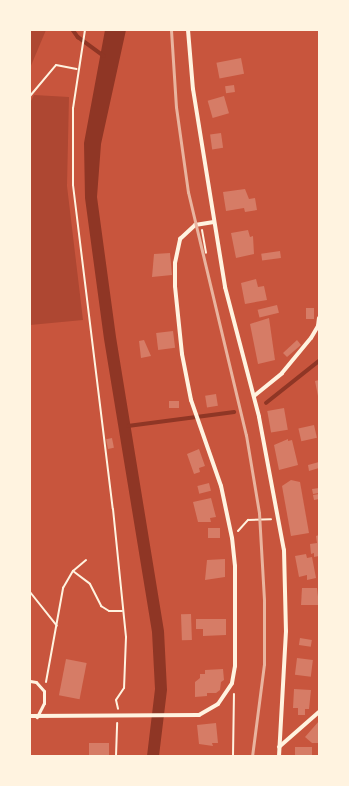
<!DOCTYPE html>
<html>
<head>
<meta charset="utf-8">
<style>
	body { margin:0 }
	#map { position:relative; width:349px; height:786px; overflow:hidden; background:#c8553d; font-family:Montserrat,sans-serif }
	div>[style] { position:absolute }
	.green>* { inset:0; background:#ae4732 }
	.water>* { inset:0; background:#8f3625 }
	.stream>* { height:3.5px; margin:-1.75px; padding:0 1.75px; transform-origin:1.75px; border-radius:1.75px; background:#8f3625 }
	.building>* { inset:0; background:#d67c66; transform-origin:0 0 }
	.path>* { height:2px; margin:-1px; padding:0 1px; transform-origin:1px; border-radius:1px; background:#fff3e0 }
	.service>* { height:3px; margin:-1.5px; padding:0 1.5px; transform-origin:1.5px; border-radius:1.5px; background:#fff3e0 }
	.minor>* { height:4px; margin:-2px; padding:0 2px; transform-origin:2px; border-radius:2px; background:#fff3e0 }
	.rail>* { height:3px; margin:-1.5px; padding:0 1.5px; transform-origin:1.5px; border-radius:1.5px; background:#e9b49f }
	span { translate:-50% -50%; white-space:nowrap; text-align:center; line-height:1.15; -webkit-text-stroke:3px #fff3e0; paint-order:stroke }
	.frame { position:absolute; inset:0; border:31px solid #fff3e0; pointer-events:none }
</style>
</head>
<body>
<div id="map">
	<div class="green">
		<i style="clip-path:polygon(30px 30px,46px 30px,30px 68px)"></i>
		<i style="clip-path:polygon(34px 95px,69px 97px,67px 186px,83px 320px,30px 325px,30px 103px)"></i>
	</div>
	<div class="water">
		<i style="clip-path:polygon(105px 30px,126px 30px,101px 144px,97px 197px,116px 337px,164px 631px,167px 690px,159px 756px,147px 756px,155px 689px,152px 632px,104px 339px,85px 198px,84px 143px)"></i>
	</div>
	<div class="stream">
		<i style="left:73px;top:30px;width:9px;rotate:54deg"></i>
		<i style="left:78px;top:37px;width:32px;rotate:36deg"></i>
		<i style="left:266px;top:403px;width:68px;rotate:-38.4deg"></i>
		<i style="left:128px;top:426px;width:107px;rotate:-7.5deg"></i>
	</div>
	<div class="building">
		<i style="left:241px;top:58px;width:16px;height:25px;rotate:79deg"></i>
		<i style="left:234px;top:85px;width:7px;height:9px;rotate:82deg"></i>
		<i style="left:224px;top:96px;width:18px;height:17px;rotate:74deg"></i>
		<i style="left:221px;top:133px;width:15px;height:11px;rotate:82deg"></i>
		<i style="clip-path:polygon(245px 189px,249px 199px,255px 198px,257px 210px,245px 212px,244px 208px,226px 211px,223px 192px)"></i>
		<i style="clip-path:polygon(248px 230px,250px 237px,253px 236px,254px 254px,236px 258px,231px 233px)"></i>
		<i style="left:280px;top:251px;width:7px;height:19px;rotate:82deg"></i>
		<i style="clip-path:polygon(170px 253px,172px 275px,152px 277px,154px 254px)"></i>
		<i style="clip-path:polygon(256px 279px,258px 287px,264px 286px,267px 300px,245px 304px,241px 283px)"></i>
		<i style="left:277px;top:305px;width:8px;height:20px;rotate:76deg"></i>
		<i style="left:306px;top:308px;width:8px;height:11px"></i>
		<i style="clip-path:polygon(269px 318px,275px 360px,258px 364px,250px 324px)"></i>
		<i style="left:173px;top:331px;width:17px;height:17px;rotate:83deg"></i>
		<i style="clip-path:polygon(144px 340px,151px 356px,141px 358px,139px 341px)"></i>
		<i style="clip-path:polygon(297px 340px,301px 345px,287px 357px,283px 353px)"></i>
		<i style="clip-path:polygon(319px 380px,319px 396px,318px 396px,315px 381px)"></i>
		<i style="left:216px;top:394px;width:12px;height:11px;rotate:81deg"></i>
		<i style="left:179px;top:401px;width:7px;height:10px;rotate:90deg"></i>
		<i style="left:284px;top:408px;width:22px;height:17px;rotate:80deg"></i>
		<i style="left:314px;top:425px;width:13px;height:16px;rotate:77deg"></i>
		<i style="left:112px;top:438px;width:10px;height:6px;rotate:79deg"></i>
		<i style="clip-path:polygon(288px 439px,288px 441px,292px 440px,298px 465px,279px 470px,274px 445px)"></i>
		<i style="clip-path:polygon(199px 449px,205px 466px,199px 468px,200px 472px,194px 474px,187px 454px)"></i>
		<i style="clip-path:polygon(319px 462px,319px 468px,309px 471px,308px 465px)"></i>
		<i style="clip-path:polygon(291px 480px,300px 482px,309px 533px,291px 536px,282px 486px)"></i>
		<i style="left:209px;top:483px;width:8px;height:12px;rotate:76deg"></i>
		<i style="clip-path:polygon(319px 488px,319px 493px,313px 494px,312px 489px)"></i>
		<i style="clip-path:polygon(319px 494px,319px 499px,314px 500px,313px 495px)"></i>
		<i style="clip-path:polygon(211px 498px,216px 517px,210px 518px,211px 522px,198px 522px,193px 502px)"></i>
		<i style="left:220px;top:528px;width:10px;height:12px;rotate:90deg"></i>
		<i style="clip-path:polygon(319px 535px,319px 556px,314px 557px,314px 553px,311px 554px,310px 544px,317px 543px,316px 536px)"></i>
		<i style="clip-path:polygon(306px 554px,307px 558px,312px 557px,316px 578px,307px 580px,307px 575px,299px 577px,295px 556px)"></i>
		<i style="clip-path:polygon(225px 559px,225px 577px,205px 580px,207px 560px)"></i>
		<i style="clip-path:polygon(302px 588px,317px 588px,319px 605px,301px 605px)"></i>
		<i style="left:191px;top:614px;width:26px;height:10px;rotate:88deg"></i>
		<i style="clip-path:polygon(196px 619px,226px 619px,226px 635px,203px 636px,203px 629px,196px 629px)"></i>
		<i style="left:300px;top:638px;width:12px;height:7px;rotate:9deg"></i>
		<i style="left:297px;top:658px;width:16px;height:17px;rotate:7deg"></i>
		<i style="left:66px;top:659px;width:21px;height:37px;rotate:11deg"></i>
		<i style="clip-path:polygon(223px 669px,224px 680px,221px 682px,220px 690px,216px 693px,207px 693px,207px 696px,195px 697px,195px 682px,200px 678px,200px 674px,205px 674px,205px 670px)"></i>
		<i style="clip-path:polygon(294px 689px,311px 690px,309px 709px,305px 709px,305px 715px,298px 715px,298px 708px,293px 708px)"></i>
		<i style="clip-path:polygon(319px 721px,319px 743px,312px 743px,305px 737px)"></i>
		<i style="clip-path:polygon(216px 723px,218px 743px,212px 743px,213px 746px,199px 744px,197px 725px)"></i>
		<i style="left:89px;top:743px;width:20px;height:13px"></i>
		<i style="left:295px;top:747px;width:17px;height:9px"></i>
	</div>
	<div class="path">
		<i style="left:85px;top:30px;width:79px;rotate:98.7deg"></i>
		<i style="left:73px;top:108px;width:77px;rotate:90deg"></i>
		<i style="left:73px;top:185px;width:326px;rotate:83deg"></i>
		<i style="left:113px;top:509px;width:129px;rotate:84.2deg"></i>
		<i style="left:126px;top:637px;width:51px;rotate:92.2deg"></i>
		<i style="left:124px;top:688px;width:14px;rotate:124deg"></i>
		<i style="left:116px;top:700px;width:9px;rotate:77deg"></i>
		<i style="left:30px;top:96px;width:40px;rotate:-50deg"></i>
		<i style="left:56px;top:65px;width:21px;rotate:11deg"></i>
		<i style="left:202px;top:230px;width:23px;rotate:80deg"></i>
		<i style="left:238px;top:531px;width:15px;rotate:-48deg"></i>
		<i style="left:248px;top:520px;width:23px;rotate:-2deg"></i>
		<i style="left:73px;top:571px;width:21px;rotate:37deg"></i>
		<i style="left:90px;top:584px;width:25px;rotate:63deg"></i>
		<i style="left:101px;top:606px;width:9px;rotate:32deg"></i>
		<i style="left:109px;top:611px;width:13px"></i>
		<i style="left:30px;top:592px;width:43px;rotate:51.5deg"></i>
		<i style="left:46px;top:682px;width:96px;rotate:-79.7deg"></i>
		<i style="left:63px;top:588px;width:20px;rotate:-60deg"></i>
		<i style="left:73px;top:571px;width:17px;rotate:-40deg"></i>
		<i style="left:116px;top:756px;width:33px;rotate:-88deg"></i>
		<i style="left:233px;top:756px;width:62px;rotate:-89.1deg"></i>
	</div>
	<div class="service">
		<i style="left:30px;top:681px;width:6px;rotate:9deg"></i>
		<i style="left:36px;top:682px;width:12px;rotate:48deg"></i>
		<i style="left:44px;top:691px;width:12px;rotate:90deg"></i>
		<i style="left:44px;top:703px;width:16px;rotate:117deg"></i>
	</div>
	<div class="minor">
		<i style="left:188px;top:30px;width:59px;rotate:85.2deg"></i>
		<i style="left:193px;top:89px;width:201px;rotate:80.8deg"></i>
		<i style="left:225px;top:287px;width:134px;rotate:75.3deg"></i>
		<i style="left:259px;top:417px;width:135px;rotate:79.4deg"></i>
		<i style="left:284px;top:550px;width:81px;rotate:88.6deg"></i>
		<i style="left:286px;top:631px;width:125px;rotate:93.2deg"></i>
		<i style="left:254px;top:396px;width:36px;rotate:-39deg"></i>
		<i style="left:282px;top:373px;width:45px;rotate:-50.4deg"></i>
		<i style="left:311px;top:338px;width:14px;rotate:-60deg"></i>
		<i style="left:318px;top:326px;width:8px;rotate:-83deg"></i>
		<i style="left:30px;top:716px;width:169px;rotate:-0.3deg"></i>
		<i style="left:199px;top:715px;width:22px;rotate:-30deg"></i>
		<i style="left:218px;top:704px;width:25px;rotate:-56deg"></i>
		<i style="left:232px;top:683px;width:17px;rotate:-80deg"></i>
		<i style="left:235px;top:666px;width:100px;rotate:-90deg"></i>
		<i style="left:235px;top:566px;width:28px;rotate:-96deg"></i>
		<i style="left:232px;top:538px;width:53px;rotate:-101.9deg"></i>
		<i style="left:221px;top:486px;width:91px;rotate:-109.2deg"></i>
		<i style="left:191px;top:400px;width:47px;rotate:-101.1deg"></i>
		<i style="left:182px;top:354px;width:68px;rotate:-95.9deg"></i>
		<i style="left:175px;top:286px;width:23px;rotate:-90deg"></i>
		<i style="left:175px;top:263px;width:25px;rotate:-78deg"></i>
		<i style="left:180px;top:239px;width:21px;rotate:-43deg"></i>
		<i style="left:195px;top:225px;width:19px;rotate:-9deg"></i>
		<i style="left:279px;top:747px;width:53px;rotate:-41.2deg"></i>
	</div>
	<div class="rail">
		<i style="left:171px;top:30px;width:77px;rotate:86.3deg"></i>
		<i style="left:176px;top:107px;width:86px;rotate:82deg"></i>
		<i style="left:188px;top:192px;width:250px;rotate:76.6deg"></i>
		<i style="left:246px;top:435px;width:79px;rotate:80.5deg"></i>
		<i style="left:259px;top:513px;width:88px;rotate:86.7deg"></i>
		<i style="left:264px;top:601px;width:63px;rotate:90deg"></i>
		<i style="left:264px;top:664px;width:93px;rotate:97.4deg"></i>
	</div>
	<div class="frame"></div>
</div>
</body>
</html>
